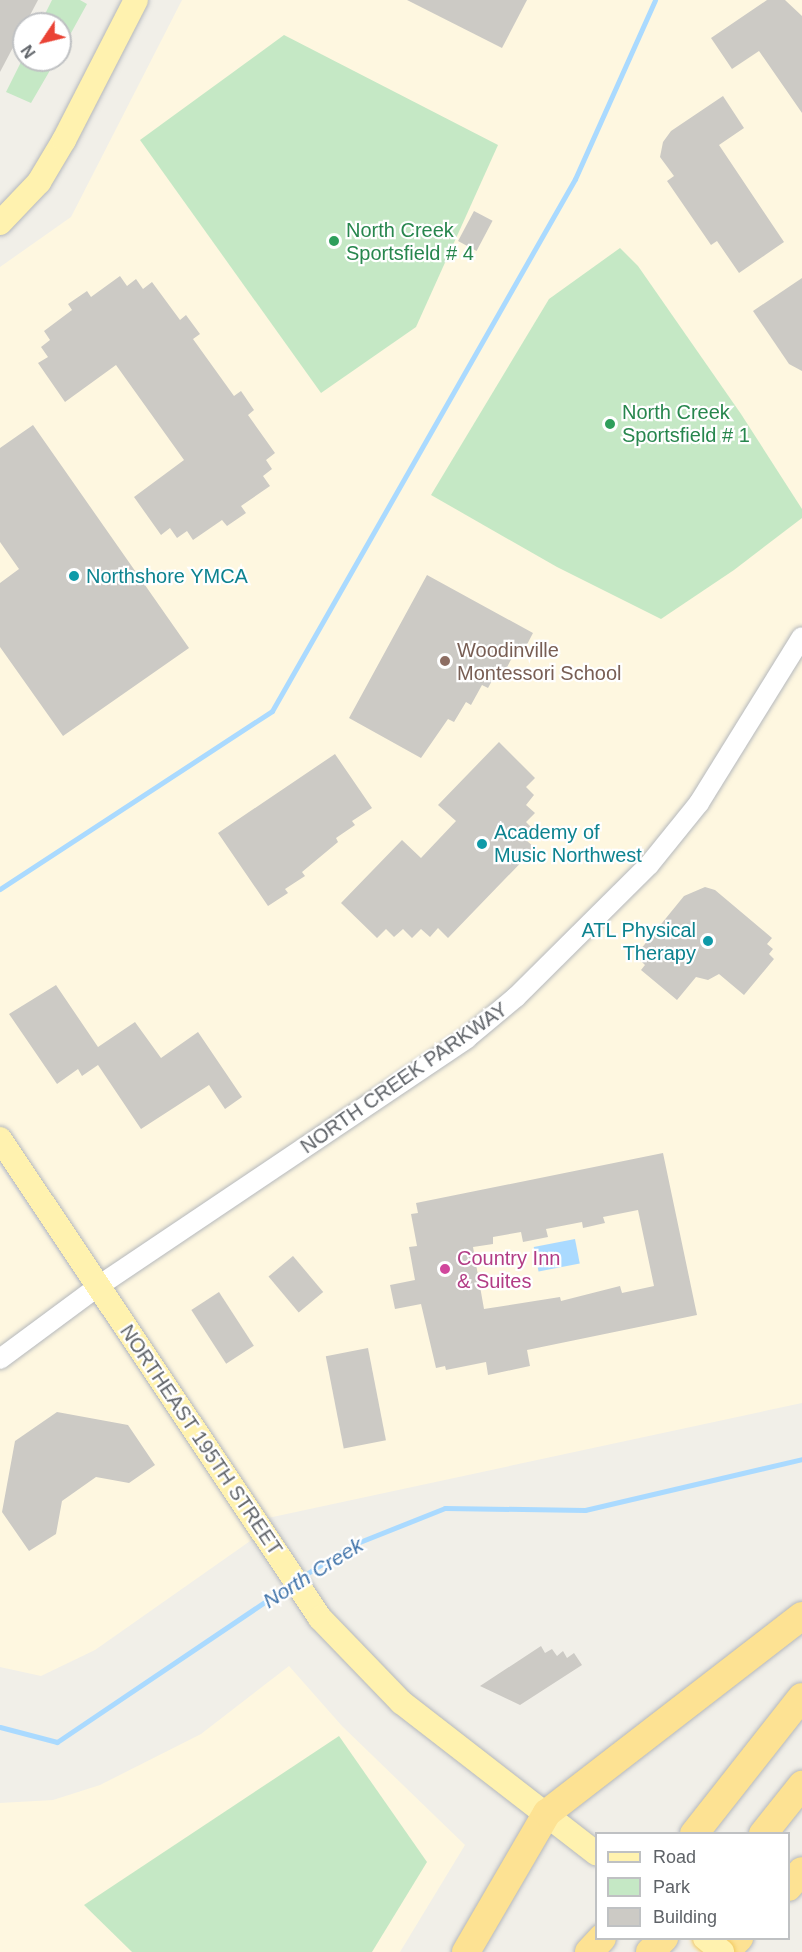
<!DOCTYPE html>
<html>
<head>
<meta charset="utf-8">
<style>
	body { margin:0 }
	#map { position:relative; width:802px; height:1952px; overflow:hidden; background:#f1efe8; font-family:Helvetica,sans-serif }
	div>[style] { position:absolute }
	.commercial>* { inset:0; background:#fef7e0 }
	.green>* { inset:0; background:#c5e8c5 }
	.water>* { inset:0; background:#aadaff; transform-origin:0 0 }
	.stream>* { height:5px; margin:-2.5px; padding:0 2.5px; transform-origin:2.5px; border-radius:2.5px; background:#aadaff }
	.building>* { inset:0; background:#cccac5; transform-origin:0 0 }
	.roads { filter:drop-shadow(0 0 2px #b5b8bc) drop-shadow(0 0 2px #b5b8bc) }
	.minor>* { height:20px; margin:-10px; padding:0 10px; transform-origin:10px; border-radius:10px; background:#fff }
	.major>* { height:24px; margin:-12px; padding:0 12px; transform-origin:12px; border-radius:12px; background:#fff2af }
	.highway>* { height:28px; margin:-14px; padding:0 14px; transform-origin:14px; border-radius:14px; background:#fde293 }
	.bridges { filter:drop-shadow(0 0 2px #f2c960) drop-shadow(0 0 2px #f2c960) }
	.major-bridge>* { height:24px; margin:-12px; padding:0 12px; transform-origin:12px; border-radius:12px; background:#fff2af }
	.dots>* { width:16px; height:16px; translate:-50% -50%; box-sizing:border-box; border:3px solid #fff; border-radius:50% }
	span { translate:-50% -50%; white-space:nowrap; text-align:center; line-height:1.15; -webkit-text-stroke:4.5px #fff; paint-order:stroke }
	.leisure-label { font-size:20px; color:#27864d }
	.left { translate:0 -50%; text-align:left }
	.culture-label { font-size:20px; color:#0d838f }
	.right { translate:-100% -50%; text-align:right }
	.education-label { font-size:20px; color:#785e54 }
	.street-label { font-size:20px; color:#5f6368 }
	.hotel-label { font-size:20px; color:#b23c85 }
	.water-label { font-size:21px; color:#4174aa; font-style:italic }
	.legend { position:absolute; left:595px; top:1832px; width:195px; height:108px; box-sizing:border-box; background:#fff; border:2px solid #bfc1c3; margin:0; padding:8px 10px; list-style:none; font-size:18px; color:#5f6368 }
	.legend li { display:flex; align-items:center; gap:12px; height:30px }
	.legend b { width:30px; border:2px solid #bfc1c3 }
	.north { position:absolute; left:12px; top:12px; width:60px; height:60px; box-sizing:border-box; background:#fff; border:2px solid #bfc1c3; border-radius:50%; rotate:235deg; font-size:16px; font-weight:700; line-height:24px; text-align:center; color:#5f6368 }
	.north::after { content:''; display:block; margin:auto; width:21px; height:27px; background:#ea4335; clip-path:polygon(50% 0,100% 100%,50% 72%,0 100%) }
</style>
</head>
<body>
<div id="map">
	<div class="commercial">
		<i style="clip-path:polygon(182px 0,802px 0,802px 1403px,254px 1521px,0 1139px,0 267px,71px 217px)"></i>
		<i style="clip-path:polygon(0 1166px,253px 1539px,95px 1650px,41px 1676px,0 1667px)"></i>
		<i style="clip-path:polygon(289px 1666px,342px 1726px,465px 1845px,400px 1952px,0 1952px,0 1803px,53px 1800px,100px 1785px,201px 1734px)"></i>
	</div>
	<div class="green">
		<i style="clip-path:polygon(52px 0,80px 0,87px 4px,60px 53px,60px 24px,40px 24px)"></i>
		<i style="clip-path:polygon(284px 35px,498px 145px,416px 327px,321px 393px,140px 140px)"></i>
		<i style="clip-path:polygon(24px 56px,24px 60px,56px 60px,31px 103px,6px 92px)"></i>
		<i style="clip-path:polygon(620px 248px,638px 266px,741px 414px,802px 509px,802px 518px,734px 570px,661px 619px,557px 567px,431px 495px,549px 299px)"></i>
		<i style="clip-path:polygon(339px 1736px,427px 1862px,372px 1952px,132px 1952px,84px 1905px)"></i>
	</div>
	<div class="water">
		<i style="left:575px;top:1239px;width:25px;height:42px;rotate:79deg"></i>
	</div>
	<div class="stream">
		<i style="left:0;top:889px;width:325px;rotate:-33.2deg"></i>
		<i style="left:272px;top:711px;width:612px;rotate:-60.34deg"></i>
		<i style="left:575px;top:179px;width:196px;rotate:-65.9deg"></i>
		<i style="left:300px;top:1578px;width:62px;rotate:-32.4deg"></i>
		<i style="left:352px;top:1545px;width:100px;rotate:-21.7deg"></i>
		<i style="left:445px;top:1508px;width:140px;rotate:0.8deg"></i>
		<i style="left:585px;top:1510px;width:223px;rotate:-13.2deg"></i>
		<i style="left:0;top:1727px;width:59px;rotate:14.7deg"></i>
		<i style="left:57px;top:1742px;width:281px;rotate:-34deg"></i>
	</div>
	<div class="building">
		<i style="clip-path:polygon(0 0,38px 0,0 72px)"></i>
		<i style="clip-path:polygon(407px 0,527px 0,502px 48px)"></i>
		<i style="clip-path:polygon(767px 0,785px 0,802px 16px,802px 113px,759px 51px,732px 69px,711px 38px)"></i>
		<i style="clip-path:polygon(723px 96px,744px 128px,719px 145px,784px 242px,739px 273px,717px 241px,711px 245px,667px 181px,674px 176px,660px 157px,663px 142px,671px 131px)"></i>
		<i style="left:474px;top:211px;width:21px;height:34px;rotate:28deg"></i>
		<i style="clip-path:polygon(120px 276px,127px 286px,136px 279px,143px 289px,152px 282px,180px 320px,186px 315px,200px 334px,193px 339px,234px 396px,241px 391px,254px 410px,248px 415px,275px 453px,266px 460px,272px 469px,263px 476px,270px 486px,241px 506px,246px 513px,227px 526px,222px 520px,193px 540px,187px 531px,177px 538px,170px 528px,161px 535px,134px 497px,184px 460px,116px 365px,65px 402px,38px 363px,48px 357px,41px 347px,50px 340px,44px 331px,72px 310px,68px 304px,87px 291px,91px 297px)"></i>
		<i style="clip-path:polygon(802px 278px,802px 371px,789px 364px,753px 311px)"></i>
		<i style="clip-path:polygon(33px 425px,189px 648px,63px 736px,0 647px,0 583px,19px 569px,0 542px,0 448px)"></i>
		<i style="clip-path:polygon(427px 575px,533px 633px,522px 654px,516px 650px,505px 671px,499px 668px,488px 688px,482px 685px,471px 705px,466px 702px,454px 722px,448px 719px,421px 758px,349px 718px)"></i>
		<i style="clip-path:polygon(499px 742px,535px 778px,526px 787px,534px 795px,526px 805px,535px 813px,526px 822px,535px 831px,526px 840px,535px 848px,448px 938px,438px 928px,430px 937px,421px 929px,412px 938px,403px 929px,394px 937px,386px 929px,377px 938px,341px 903px,402px 840px,421px 858px,456px 821px,438px 805px)"></i>
		<i style="clip-path:polygon(335px 754px,372px 808px,352px 821px,355px 825px,336px 838px,338px 842px,302px 872px,305px 876px,285px 889px,288px 893px,268px 906px,218px 833px)"></i>
		<i style="clip-path:polygon(705px 887px,715px 890px,772px 938px,767px 944px,773px 949px,769px 954px,774px 959px,744px 995px,719px 974px,708px 980px,696px 977px,677px 1000px,641px 970px,645px 965px,640px 960px,645px 955px,640px 950px,684px 896px)"></i>
		<i style="clip-path:polygon(56px 985px,98px 1047px,135px 1022px,161px 1058px,198px 1032px,242px 1097px,225px 1109px,209px 1085px,141px 1129px,98px 1065px,82px 1076px,78px 1069px,57px 1084px,9px 1014px)"></i>
		<i style="clip-path:polygon(evenodd,663px 1153px,697px 1315px,527px 1350px,530px 1366px,488px 1375px,486px 1362px,446px 1370px,445px 1366px,436px 1368px,421px 1304px,395px 1309px,390px 1285px,415px 1280px,409px 1247px,417px 1246px,411px 1214px,418px 1213px,416px 1203px,663px 1153px,638px 1210px,654px 1286px,622px 1293px,620px 1286px,561px 1301px,560px 1297px,484px 1309px,473px 1247px,493px 1244px,493px 1237px,521px 1232px,523px 1242px,548px 1237px,546px 1229px,582px 1222px,583px 1228px,605px 1223px,603px 1217px,638px 1210px)"></i>
		<i style="left:293px;top:1256px;width:47px;height:32px;rotate:50deg"></i>
		<i style="left:219px;top:1292px;width:64px;height:33px;rotate:57deg"></i>
		<i style="left:368px;top:1348px;width:94px;height:43px;rotate:79deg"></i>
		<i style="clip-path:polygon(57px 1412px,128px 1425px,155px 1465px,129px 1483px,96px 1477px,62px 1501px,56px 1534px,29px 1551px,2px 1512px,15px 1441px)"></i>
		<i style="clip-path:polygon(541px 1646px,545px 1653px,552px 1649px,557px 1656px,563px 1651px,567px 1658px,574px 1653px,582px 1665px,520px 1705px,480px 1686px)"></i>
	</div>
	<div class="roads">
		<div class="minor">
			<i style="left:0;top:1359px;width:124px;rotate:-36.5deg"></i>
			<i style="left:100px;top:1285px;width:442px;rotate:-33.9deg"></i>
			<i style="left:467px;top:1038px;width:64px;rotate:-39.9deg"></i>
			<i style="left:516px;top:997px;width:187px;rotate:-44.8deg"></i>
			<i style="left:649px;top:865px;width:80px;rotate:-51.1deg"></i>
			<i style="left:699px;top:803px;width:195px;rotate:-58.2deg"></i>
		</div>
		<div class="major">
			<i style="left:0;top:223px;width:57px;rotate:-46.4deg"></i>
			<i style="left:39px;top:182px;width:49px;rotate:-59.2deg"></i>
			<i style="left:64px;top:140px;width:157px;rotate:-62.8deg"></i>
			<i style="left:0;top:1139px;width:576px;rotate:56.25deg"></i>
			<i style="left:320px;top:1618px;width:117px;rotate:46deg"></i>
			<i style="left:401px;top:1702px;width:247px;rotate:37.8deg"></i>
		</div>
		<div class="highway">
			<i style="left:694px;top:1834px;width:174px;rotate:-51.8deg"></i>
			<i style="left:763px;top:1834px;width:63px;rotate:-51.5deg"></i>
			<i style="left:788px;top:1887px;width:21px;rotate:-49deg"></i>
			<i style="left:466px;top:1952px;width:161px;rotate:-59.8deg"></i>
			<i style="left:547px;top:1813px;width:322px;rotate:-37.7deg"></i>
			<i style="left:589px;top:1952px;width:19px;rotate:-47deg"></i>
			<i style="left:650px;top:1952px;width:20px;rotate:-45deg"></i>
			<i style="left:725px;top:1952px;width:20px;rotate:-45deg"></i>
		</div>
	</div>
	<div class="bridges">
		<div class="major-bridge">
			<i style="left:705px;top:1938px;width:22px;rotate:39deg"></i>
		</div>
	</div>
	<div class="dots">
		<i style="left:334px;top:241px;background:#2e9e5b"></i>
		<i style="left:610px;top:424px;background:#2e9e5b"></i>
		<i style="left:74px;top:576px;background:#0f9aa8"></i>
		<i style="left:445px;top:661px;background:#8d6e63"></i>
		<i style="left:482px;top:844px;background:#0f9aa8"></i>
		<i style="left:708px;top:941px;background:#0f9aa8"></i>
		<i style="left:445px;top:1269px;background:#d1479c"></i>
	</div>
	<div class="leisure-label">
		<span class="left" style="left:346px;top:242px">North Creek<br>Sportsfield # 4</span>
		<span class="left" style="left:622px;top:424px">North Creek<br>Sportsfield # 1</span>
	</div>
	<div class="culture-label">
		<span class="left" style="left:86px;top:576px">Northshore YMCA</span>
		<span class="left" style="left:494px;top:844px">Academy of<br>Music Northwest</span>
		<span class="right" style="left:696px;top:942px">ATL Physical<br>Therapy</span>
	</div>
	<div class="education-label">
		<span class="left" style="left:457px;top:662px">Woodinville<br>Montessori School</span>
	</div>
	<div class="street-label">
		<span style="left:404px;top:1078px;rotate:-35deg">NORTH CREEK PARKWAY</span>
		<span style="left:201px;top:1440px;rotate:56deg">NORTHEAST 195TH STREET</span>
	</div>
	<div class="hotel-label">
		<span class="left" style="left:457px;top:1270px">Country Inn<br>&amp; Suites</span>
	</div>
	<div class="water-label">
		<span style="left:313px;top:1573px;rotate:-32deg">North Creek</span>
	</div>
	<ul class="legend">
	<li><b style="height:8px;background:#fff2af"></b>Road</li>
	<li><b style="height:16px;background:#c5e8c5"></b>Park</li>
	<li><b style="height:16px;background:#cccac5"></b>Building</li>
	</ul>
	<div class="north">N</div>
</div>
</body>
</html>
